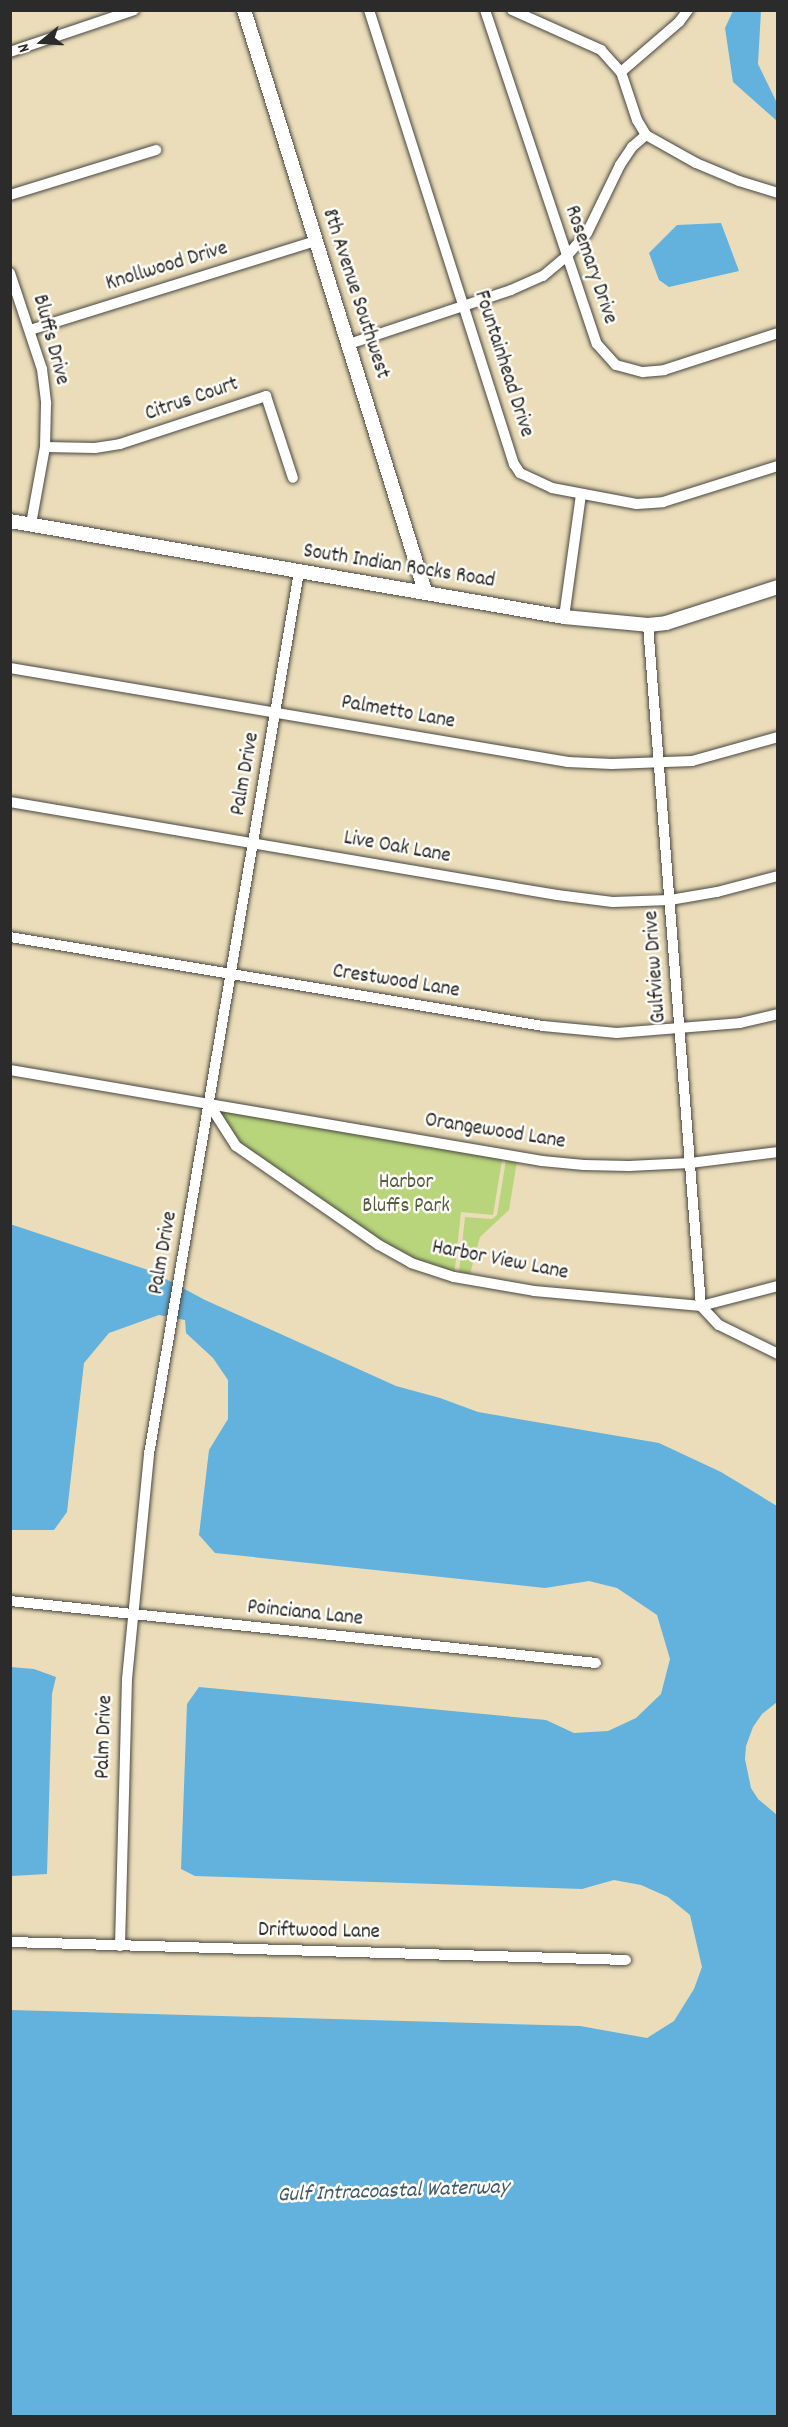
<!DOCTYPE html>
<html>
<head>
<meta charset="utf-8">
<style>
	body { margin:0 }
	#map { position:relative; width:788px; height:2427px; overflow:hidden; background:#ebddb9; font-family:Dekko,sans-serif }
	div>[style] { position:absolute }
	.green>* { inset:0; background:#b8d57b }
	.water>* { inset:0; background:#63b1dd }
	.roads { filter:drop-shadow(0 0 2px #484640) drop-shadow(0 0 2px #484640) }
	.minor>* { height:10px; margin:-5px; padding:0 5px; transform-origin:5px; border-radius:5px; background:#fff }
	.tertiary>* { height:14px; margin:-7px; padding:0 7px; transform-origin:7px; border-radius:7px; background:#fff }
	span { translate:-50% -50%; white-space:nowrap; text-align:center; line-height:1.15; -webkit-text-stroke:5px #fdfcf7; paint-order:stroke }
	.street-label { font-size:21px; color:#2b2b2b }
	.park-label { font-size:21px; color:#555e43 }
	.water-label { font-size:22px; color:#3f5a69; font-style:italic }
	.frame { position:absolute; inset:0; border:12px solid #2b2b2b; pointer-events:none }
	.north { position:absolute; left:12px; top:12px; width:60px; height:60px; -webkit-text-stroke:4px #fdfcf7; paint-order:stroke; rotate:252deg; font-size:16px; font-weight:700; line-height:24px; text-align:center; color:#2b2b2b }
	.north::after { content:''; display:block; margin:auto; width:21px; height:27px; background:#2b2b2b; clip-path:polygon(50% 0,100% 100%,50% 72%,0 100%) }
</style>
</head>
<body>
<div id="map">
	<div class="green">
		<i style="clip-path:polygon(209px 1104px,503px 1154px,493px 1215px,461px 1212px,454px 1277px,411px 1263px,236px 1146px)"></i>
		<i style="clip-path:polygon(506px 1160px,517px 1161px,509px 1210px,480px 1237px,470px 1274px,459px 1272px,465px 1217px,492px 1219px,497px 1215px)"></i>
	</div>
	<div class="water">
		<i style="clip-path:polygon(733px 11px,761px 11px,758px 64px,777px 103px,777px 121px,733px 82px,725px 28px)"></i>
		<i style="clip-path:polygon(721px 223px,739px 271px,669px 287px,659px 280px,649px 253px,677px 225px)"></i>
		<i style="clip-path:polygon(10px 1224px,151px 1271px,205px 1300px,396px 1386px,440px 1398px,478px 1412px,659px 1443px,721px 1472px,777px 1506px,777px 1702px,762px 1714px,753px 1727px,746px 1746px,745px 1759px,751px 1788px,758px 1799px,777px 1815px,777px 2416px,11px 2416px,11px 2010px,580px 2026px,647px 2038px,674px 2021px,694px 1989px,702px 1967px,690px 1915px,668px 1897px,641px 1885px,614px 1880px,582px 1889px,195px 1876px,181px 1869px,187px 1704px,199px 1687px,546px 1720px,574px 1733px,608px 1731px,636px 1718px,661px 1694px,670px 1659px,657px 1615px,617px 1588px,589px 1581px,545px 1588px,215px 1553px,199px 1535px,209px 1450px,228px 1419px,228px 1380px,213px 1358px,186px 1333px,185px 1320px,159px 1315px,109px 1333px,84px 1363px,67px 1512px,54px 1530px,11px 1530px)"></i>
		<i style="clip-path:polygon(10px 1667px,34px 1669px,56px 1677px,52px 1694px,47px 1874px,11px 1876px)"></i>
	</div>
	<div class="roads">
		<div class="minor">
			<i style="left:369px;top:10px;width:477px;rotate:72.3deg"></i>
			<i style="left:514px;top:464px;width:11px;rotate:56deg"></i>
			<i style="left:520px;top:473px;width:35px;rotate:25deg"></i>
			<i style="left:552px;top:488px;width:86px;rotate:10.7deg"></i>
			<i style="left:637px;top:504px;width:26px;rotate:-4deg"></i>
			<i style="left:663px;top:502px;width:121px;rotate:-17.4deg"></i>
			<i style="left:485px;top:10px;width:352px;rotate:71.5deg"></i>
			<i style="left:597px;top:344px;width:28px;rotate:48deg"></i>
			<i style="left:616px;top:365px;width:28px;rotate:15deg"></i>
			<i style="left:643px;top:372px;width:21px;rotate:-5deg"></i>
			<i style="left:664px;top:370px;width:120px;rotate:-18deg"></i>
			<i style="left:512px;top:10px;width:98px;rotate:24.2deg"></i>
			<i style="left:601px;top:50px;width:30px;rotate:48deg"></i>
			<i style="left:621px;top:72px;width:51px;rotate:71.6deg"></i>
			<i style="left:637px;top:120px;width:17px;rotate:59deg"></i>
			<i style="left:646px;top:135px;width:57px;rotate:29.2deg"></i>
			<i style="left:696px;top:163px;width:47px;rotate:22.7deg"></i>
			<i style="left:739px;top:181px;width:41px;rotate:17.1deg"></i>
			<i style="left:10px;top:52px;width:131px;rotate:-18.7deg"></i>
			<i style="left:621px;top:72px;width:77px;rotate:-40.8deg"></i>
			<i style="left:679px;top:22px;width:15px;rotate:-53deg"></i>
			<i style="left:10px;top:195px;width:153px;rotate:-17.1deg"></i>
			<i style="left:10px;top:273px;width:101px;rotate:71.6deg"></i>
			<i style="left:42px;top:369px;width:35px;rotate:83deg"></i>
			<i style="left:46px;top:404px;width:43px;rotate:91.3deg"></i>
			<i style="left:45px;top:447px;width:78px;rotate:100.3deg"></i>
			<i style="left:30px;top:330px;width:300px;rotate:-17.3deg"></i>
			<i style="left:349px;top:344px;width:171px;rotate:-18.4deg"></i>
			<i style="left:511px;top:290px;width:35px;rotate:-24deg"></i>
			<i style="left:543px;top:276px;width:30px;rotate:-40deg"></i>
			<i style="left:566px;top:257px;width:32px;rotate:-49deg"></i>
			<i style="left:587px;top:233px;width:76px;rotate:-64.1deg"></i>
			<i style="left:620px;top:165px;width:22px;rotate:-56deg"></i>
			<i style="left:632px;top:147px;width:18px;rotate:-41deg"></i>
			<i style="left:45px;top:447px;width:50px;rotate:1.1deg"></i>
			<i style="left:95px;top:448px;width:25px;rotate:-9deg"></i>
			<i style="left:120px;top:444px;width:154px;rotate:-18.2deg"></i>
			<i style="left:266px;top:396px;width:86px;rotate:71.8deg"></i>
			<i style="left:564px;top:617px;width:124px;rotate:-82.1deg"></i>
			<i style="left:648px;top:625px;width:683px;rotate:85.55deg"></i>
			<i style="left:701px;top:1306px;width:80px;rotate:-14.6deg"></i>
			<i style="left:10px;top:668px;width:566px;rotate:9.56deg"></i>
			<i style="left:568px;top:762px;width:44px;rotate:2.6deg"></i>
			<i style="left:612px;top:764px;width:80px;rotate:-2.1deg"></i>
			<i style="left:692px;top:761px;width:89px;rotate:-15.6deg"></i>
			<i style="left:10px;top:802px;width:555px;rotate:9.65deg"></i>
			<i style="left:557px;top:895px;width:56px;rotate:7.1deg"></i>
			<i style="left:613px;top:902px;width:57px;rotate:-2deg"></i>
			<i style="left:670px;top:900px;width:48px;rotate:-9.7deg"></i>
			<i style="left:717px;top:892px;width:63px;rotate:-14.7deg"></i>
			<i style="left:10px;top:937px;width:540px;rotate:9.48deg"></i>
			<i style="left:543px;top:1026px;width:74px;rotate:5.4deg"></i>
			<i style="left:617px;top:1033px;width:123px;rotate:-4.6deg"></i>
			<i style="left:740px;top:1023px;width:39px;rotate:-13deg"></i>
			<i style="left:10px;top:1070px;width:202px;rotate:9.7deg"></i>
			<i style="left:209px;top:1104px;width:50px;rotate:57.3deg"></i>
			<i style="left:236px;top:1146px;width:174px;rotate:34.7deg"></i>
			<i style="left:379px;top:1245px;width:37px;rotate:29deg"></i>
			<i style="left:411px;top:1263px;width:45px;rotate:18deg"></i>
			<i style="left:454px;top:1277px;width:81px;rotate:9.9deg"></i>
			<i style="left:534px;top:1291px;width:168px;rotate:5.1deg"></i>
			<i style="left:701px;top:1306px;width:26px;rotate:47deg"></i>
			<i style="left:719px;top:1325px;width:66px;rotate:26.2deg"></i>
			<i style="left:209px;top:1104px;width:338px;rotate:9.7deg"></i>
			<i style="left:542px;top:1161px;width:42px;rotate:5.4deg"></i>
			<i style="left:584px;top:1165px;width:45px;rotate:1.3deg"></i>
			<i style="left:629px;top:1166px;width:61px;rotate:-2.8deg"></i>
			<i style="left:690px;top:1163px;width:89px;rotate:-7.1deg"></i>
			<i style="left:10px;top:1601px;width:589px;rotate:6.04deg"></i>
			<i style="left:10px;top:1942px;width:616px;rotate:1.67deg"></i>
			<i style="left:120px;top:1946px;width:267px;rotate:-88.5deg"></i>
			<i style="left:127px;top:1679px;width:226px;rotate:-84.4deg"></i>
			<i style="left:149px;top:1454px;width:895px;rotate:-80.35deg"></i>
		</div>
		<div class="tertiary">
			<i style="left:244px;top:10px;width:609px;rotate:72.7deg"></i>
			<i style="left:10px;top:521px;width:562px;rotate:9.83deg"></i>
			<i style="left:564px;top:617px;width:84px;rotate:5.4deg"></i>
			<i style="left:648px;top:625px;width:18px;rotate:-6deg"></i>
			<i style="left:666px;top:623px;width:118px;rotate:-17.8deg"></i>
		</div>
	</div>
	<div class="street-label">
		<span style="left:590px;top:265px;rotate:71deg">Rosemary Drive</span>
		<span style="left:167px;top:267px;rotate:-17deg">Knollwood Drive</span>
		<span style="left:355px;top:294px;rotate:72deg">8th Avenue Southwest</span>
		<span style="left:50px;top:340px;rotate:75deg">Bluffs Drive</span>
		<span style="left:503px;top:364px;rotate:72deg">Fountainhead Drive</span>
		<span style="left:192px;top:400px;rotate:-19deg">Citrus Court</span>
		<span style="left:399px;top:567px;rotate:9deg">South Indian Rocks Road</span>
		<span style="left:398px;top:713px;rotate:10deg">Palmetto Lane</span>
		<span style="left:246px;top:774px;rotate:-80deg">Palm Drive</span>
		<span style="left:397px;top:848px;rotate:10deg">Live Oak Lane</span>
		<span style="left:656px;top:967px;rotate:-94deg">Gulfview Drive</span>
		<span style="left:396px;top:982px;rotate:9deg">Crestwood Lane</span>
		<span style="left:495px;top:1132px;rotate:9deg">Orangewood Lane</span>
		<span style="left:164px;top:1253px;rotate:-80deg">Palm Drive</span>
		<span style="left:500px;top:1261px;rotate:11deg">Harbor View Lane</span>
		<span style="left:305px;top:1614px;rotate:6deg">Poinciana Lane</span>
		<span style="left:105px;top:1737px;rotate:-88deg">Palm Drive</span>
		<span style="left:319px;top:1932px;rotate:1deg">Driftwood Lane</span>
	</div>
	<div class="park-label">
		<span style="left:406px;top:1195px">Harbor<br>Bluffs Park</span>
	</div>
	<div class="water-label">
		<span style="left:393px;top:2192px;rotate:-2deg">Gulf Intracoastal Waterway</span>
	</div>
	<div class="frame"></div>
	<div class="north">N</div>
</div>
</body>
</html>
